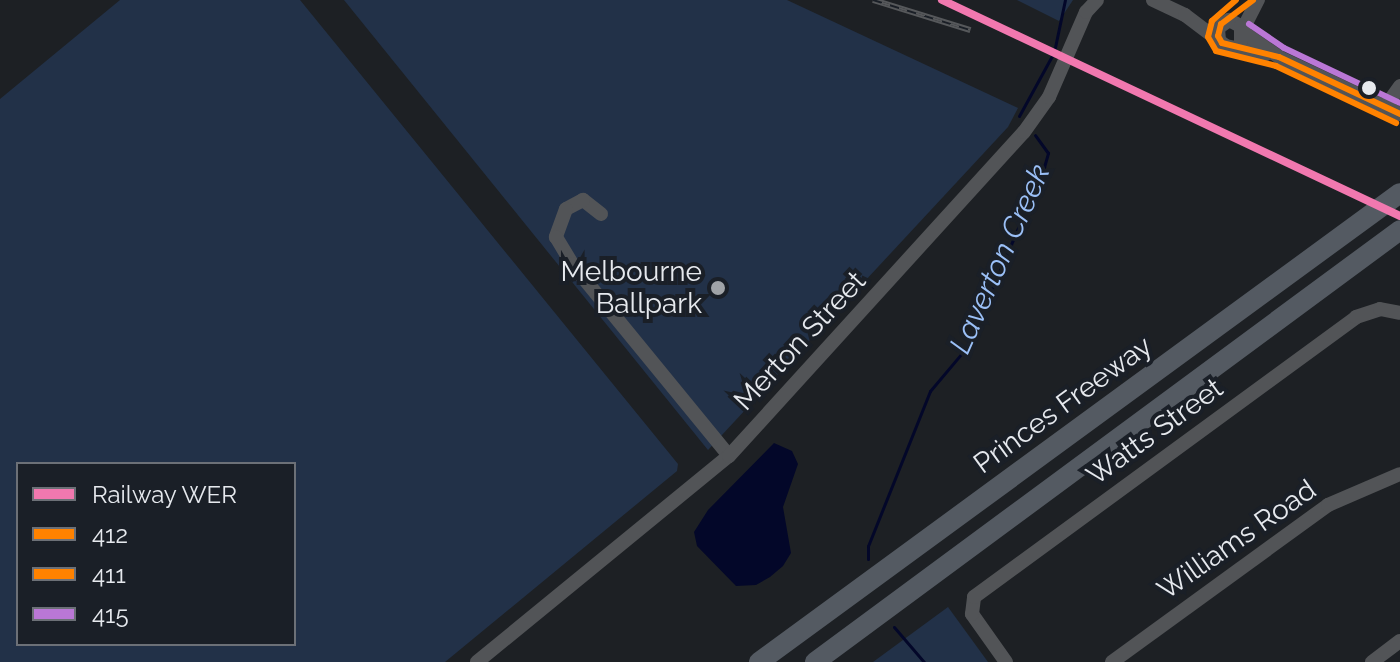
<!DOCTYPE html>
<html>
<head>
<meta charset="utf-8">
<style>
	body { margin:0 }
	#map { position:relative; width:1400px; height:662px; overflow:hidden; background:#1d2024; font-family:Raleway,sans-serif }
	div>[style] { position:absolute }
	.green>* { inset:0; background:#223148 }
	.water>* { inset:0; background:#030729 }
	.stream>* { height:3px; margin:-1.5px; padding:0 1.5px; transform-origin:1.5px; border-radius:1.5px; background:#030729 }
	.minor>* { height:14px; margin:-7px; padding:0 7px; transform-origin:7px; border-radius:7px; background:#525457 }
	.highway>* { height:20px; margin:-10px; padding:0 10px; transform-origin:10px; border-radius:10px; background:#545a62 }
	.rail>* { height:6px; margin-top:-3px; transform-origin:0; background:repeating-linear-gradient(90deg,#1a1f27 0 9px,#56585b 0 18px); box-sizing:border-box; border-block:2px solid #56585b }
	.bus-1>* { height:6px; margin:-3px; padding:0 3px; transform-origin:3px; border-radius:3px; background:#ff8200 }
	.bus-2>* { height:6px; margin:-3px; padding:0 3px; transform-origin:3px; border-radius:3px; background:#ff8200 }
	.bus-3>* { height:6px; margin:-3px; padding:0 3px; transform-origin:3px; border-radius:3px; background:#ba77d6 }
	.rail-1>* { height:8px; margin:-4px; padding:0 4px; transform-origin:4px; border-radius:4px; background:#f178af }
	.dots>* { width:22px; height:22px; translate:-50% -50%; box-sizing:border-box; border:4px solid #1a1f27; border-radius:50% }
	span { translate:-50% -50%; white-space:nowrap; text-align:center; line-height:1.15; -webkit-text-stroke:8px #1a1f27; paint-order:stroke }
	.poi-label { font-size:28px; color:#e6e9ee }
	.right { translate:-100% -50%; text-align:right }
	.street-label { font-size:28px; color:#e6e9ee }
	.water-label { font-size:30px; color:#9bc0f7; font-style:italic }
	.legend { position:absolute; left:16px; top:462px; width:280px; height:184px; box-sizing:border-box; background:#1a1f27; border:2px solid #6c7077; margin:0; padding:10px 14px; list-style:none; font-size:24px; color:#e6e9ee }
	.legend li { display:flex; align-items:center; gap:16px; height:40px }
	.legend b { width:40px; border:2px solid #6c7077 }
</style>
</head>
<body>
<div id="map">
	<div class="green">
		<i style="clip-path:polygon(evenodd,120px 0,300px 0,678px 464px,677px 471px,445px 662px,0 662px,0 99px,120px 0,18px 464px,294px 464px,294px 644px,18px 644px,18px 464px)"></i>
		<i style="clip-path:polygon(344px 0,787px 0,1018px 108px,1008px 127px,708px 450px)"></i>
		<i style="clip-path:polygon(1017px 0,1073px 0,1059px 21px)"></i>
		<i style="clip-path:polygon(948px 607px,988px 662px,873px 662px)"></i>
	</div>
	<div class="water">
		<i style="clip-path:polygon(774px 443px,792px 451px,798px 464px,783px 507px,791px 553px,783px 566px,770px 577px,756px 585px,736px 586px,697px 546px,694px 532px,708px 510px)"></i>
	</div>
	<div class="stream">
		<i style="left:1019px;top:116px;width:73px;rotate:-61.3deg"></i>
		<i style="left:1054px;top:52px;width:53px;rotate:-78.1deg"></i>
		<i style="left:868px;top:559px;width:13px;rotate:-90deg"></i>
		<i style="left:868px;top:546px;width:167px;rotate:-68.2deg"></i>
		<i style="left:930px;top:391px;width:57px;rotate:-49.9deg"></i>
		<i style="left:967px;top:347px;width:196px;rotate:-66.8deg"></i>
		<i style="left:1044px;top:167px;width:15px;rotate:-74deg"></i>
		<i style="left:1048px;top:153px;width:22px;rotate:-126deg"></i>
		<i style="left:894px;top:627px;width:46px;rotate:49.4deg"></i>
	</div>
	<div class="minor">
		<i style="left:1153px;top:0;width:35px;rotate:25deg"></i>
		<i style="left:1185px;top:15px;width:51px;rotate:37.1deg"></i>
		<i style="left:1226px;top:46px;width:41px;rotate:11.3deg"></i>
		<i style="left:1243px;top:29px;width:33px;rotate:-63deg"></i>
		<i style="left:1243px;top:32px;width:44px;rotate:34.8deg"></i>
		<i style="left:1279px;top:57px;width:134px;rotate:25.2deg"></i>
		<i style="left:1219px;top:40px;width:12px;rotate:-95deg"></i>
		<i style="left:1218px;top:28px;width:14px;rotate:-36deg"></i>
		<i style="left:1229px;top:20px;width:13px;rotate:27deg"></i>
		<i style="left:1241px;top:26px;width:15px;rotate:90deg"></i>
		<i style="left:1385px;top:107px;width:26px;rotate:-54deg"></i>
		<i style="left:601px;top:214px;width:23px;rotate:-142deg"></i>
		<i style="left:583px;top:200px;width:19px;rotate:152deg"></i>
		<i style="left:566px;top:209px;width:30px;rotate:110deg"></i>
		<i style="left:556px;top:237px;width:31px;rotate:59deg"></i>
		<i style="left:572px;top:264px;width:248px;rotate:50.7deg"></i>
		<i style="left:477px;top:662px;width:325px;rotate:-39.3deg"></i>
		<i style="left:729px;top:456px;width:438px;rotate:-47.7deg"></i>
		<i style="left:1024px;top:132px;width:43px;rotate:-54.5deg"></i>
		<i style="left:1049px;top:97px;width:93px;rotate:-66.5deg"></i>
		<i style="left:1086px;top:12px;width:16px;rotate:-47deg"></i>
		<i style="left:1006px;top:662px;width:59px;rotate:-125.3deg"></i>
		<i style="left:972px;top:614px;width:17px;rotate:-83deg"></i>
		<i style="left:974px;top:597px;width:474px;rotate:-36.2deg"></i>
		<i style="left:1356px;top:317px;width:25px;rotate:-18deg"></i>
		<i style="left:1380px;top:309px;width:20px;rotate:11deg"></i>
		<i style="left:1112px;top:662px;width:267px;rotate:-36deg"></i>
		<i style="left:1328px;top:505px;width:78px;rotate:-23.3deg"></i>
		<i style="left:1372px;top:662px;width:35px;rotate:-37deg"></i>
	</div>
	<div class="highway">
		<i style="left:759px;top:662px;width:794px;rotate:-36.19deg"></i>
		<i style="left:815px;top:662px;width:727px;rotate:-36.44deg"></i>
	</div>
	<div class="rail">
		<i style="left:873px;top:0;width:102px;rotate:17.2deg"></i>
	</div>
	<div class="bus-1">
		<i style="left:1253px;top:0;width:40px;rotate:143deg"></i>
		<i style="left:1221px;top:24px;width:12px;rotate:104deg"></i>
		<i style="left:1218px;top:36px;width:8px;rotate:60deg"></i>
		<i style="left:1222px;top:43px;width:59px;rotate:13.8deg"></i>
		<i style="left:1279px;top:57px;width:134px;rotate:25.2deg"></i>
	</div>
	<div class="bus-2">
		<i style="left:1236px;top:0;width:32px;rotate:139deg"></i>
		<i style="left:1212px;top:21px;width:16px;rotate:104deg"></i>
		<i style="left:1208px;top:37px;width:16px;rotate:60deg"></i>
		<i style="left:1216px;top:51px;width:62px;rotate:14deg"></i>
		<i style="left:1276px;top:66px;width:133px;rotate:25.4deg"></i>
	</div>
	<div class="bus-3">
		<i style="left:1249px;top:24px;width:42px;rotate:34.4deg"></i>
		<i style="left:1284px;top:48px;width:128px;rotate:25.4deg"></i>
	</div>
	<div class="rail-1">
		<i style="left:942px;top:0;width:506px;rotate:25.25deg"></i>
	</div>
	<div class="dots">
		<i style="left:1369px;top:88px;background:#e6e9ee"></i>
		<i style="left:718px;top:288px;background:#a0a3a7"></i>
	</div>
	<div class="poi-label">
		<span class="right" style="left:702px;top:288px">Melbourne<br>Ballpark</span>
	</div>
	<div class="street-label">
		<span style="left:800px;top:341px;rotate:-47deg">Merton Street</span>
		<span style="left:1063px;top:405px;rotate:-36deg">Princes Freeway</span>
		<span style="left:1155px;top:432px;rotate:-36deg">Watts Street</span>
		<span style="left:1237px;top:540px;rotate:-35deg">Williams Road</span>
	</div>
	<div class="water-label">
		<span style="left:1000px;top:259px;rotate:-66deg">Laverton Creek</span>
	</div>
	<ul class="legend">
	<li><b style="height:10px;background:#f178af"></b>Railway WER</li>
	<li><b style="height:10px;background:#ff8200"></b>412</li>
	<li><b style="height:10px;background:#ff8200"></b>411</li>
	<li><b style="height:10px;background:#ba77d6"></b>415</li>
	</ul>
</div>
</body>
</html>
